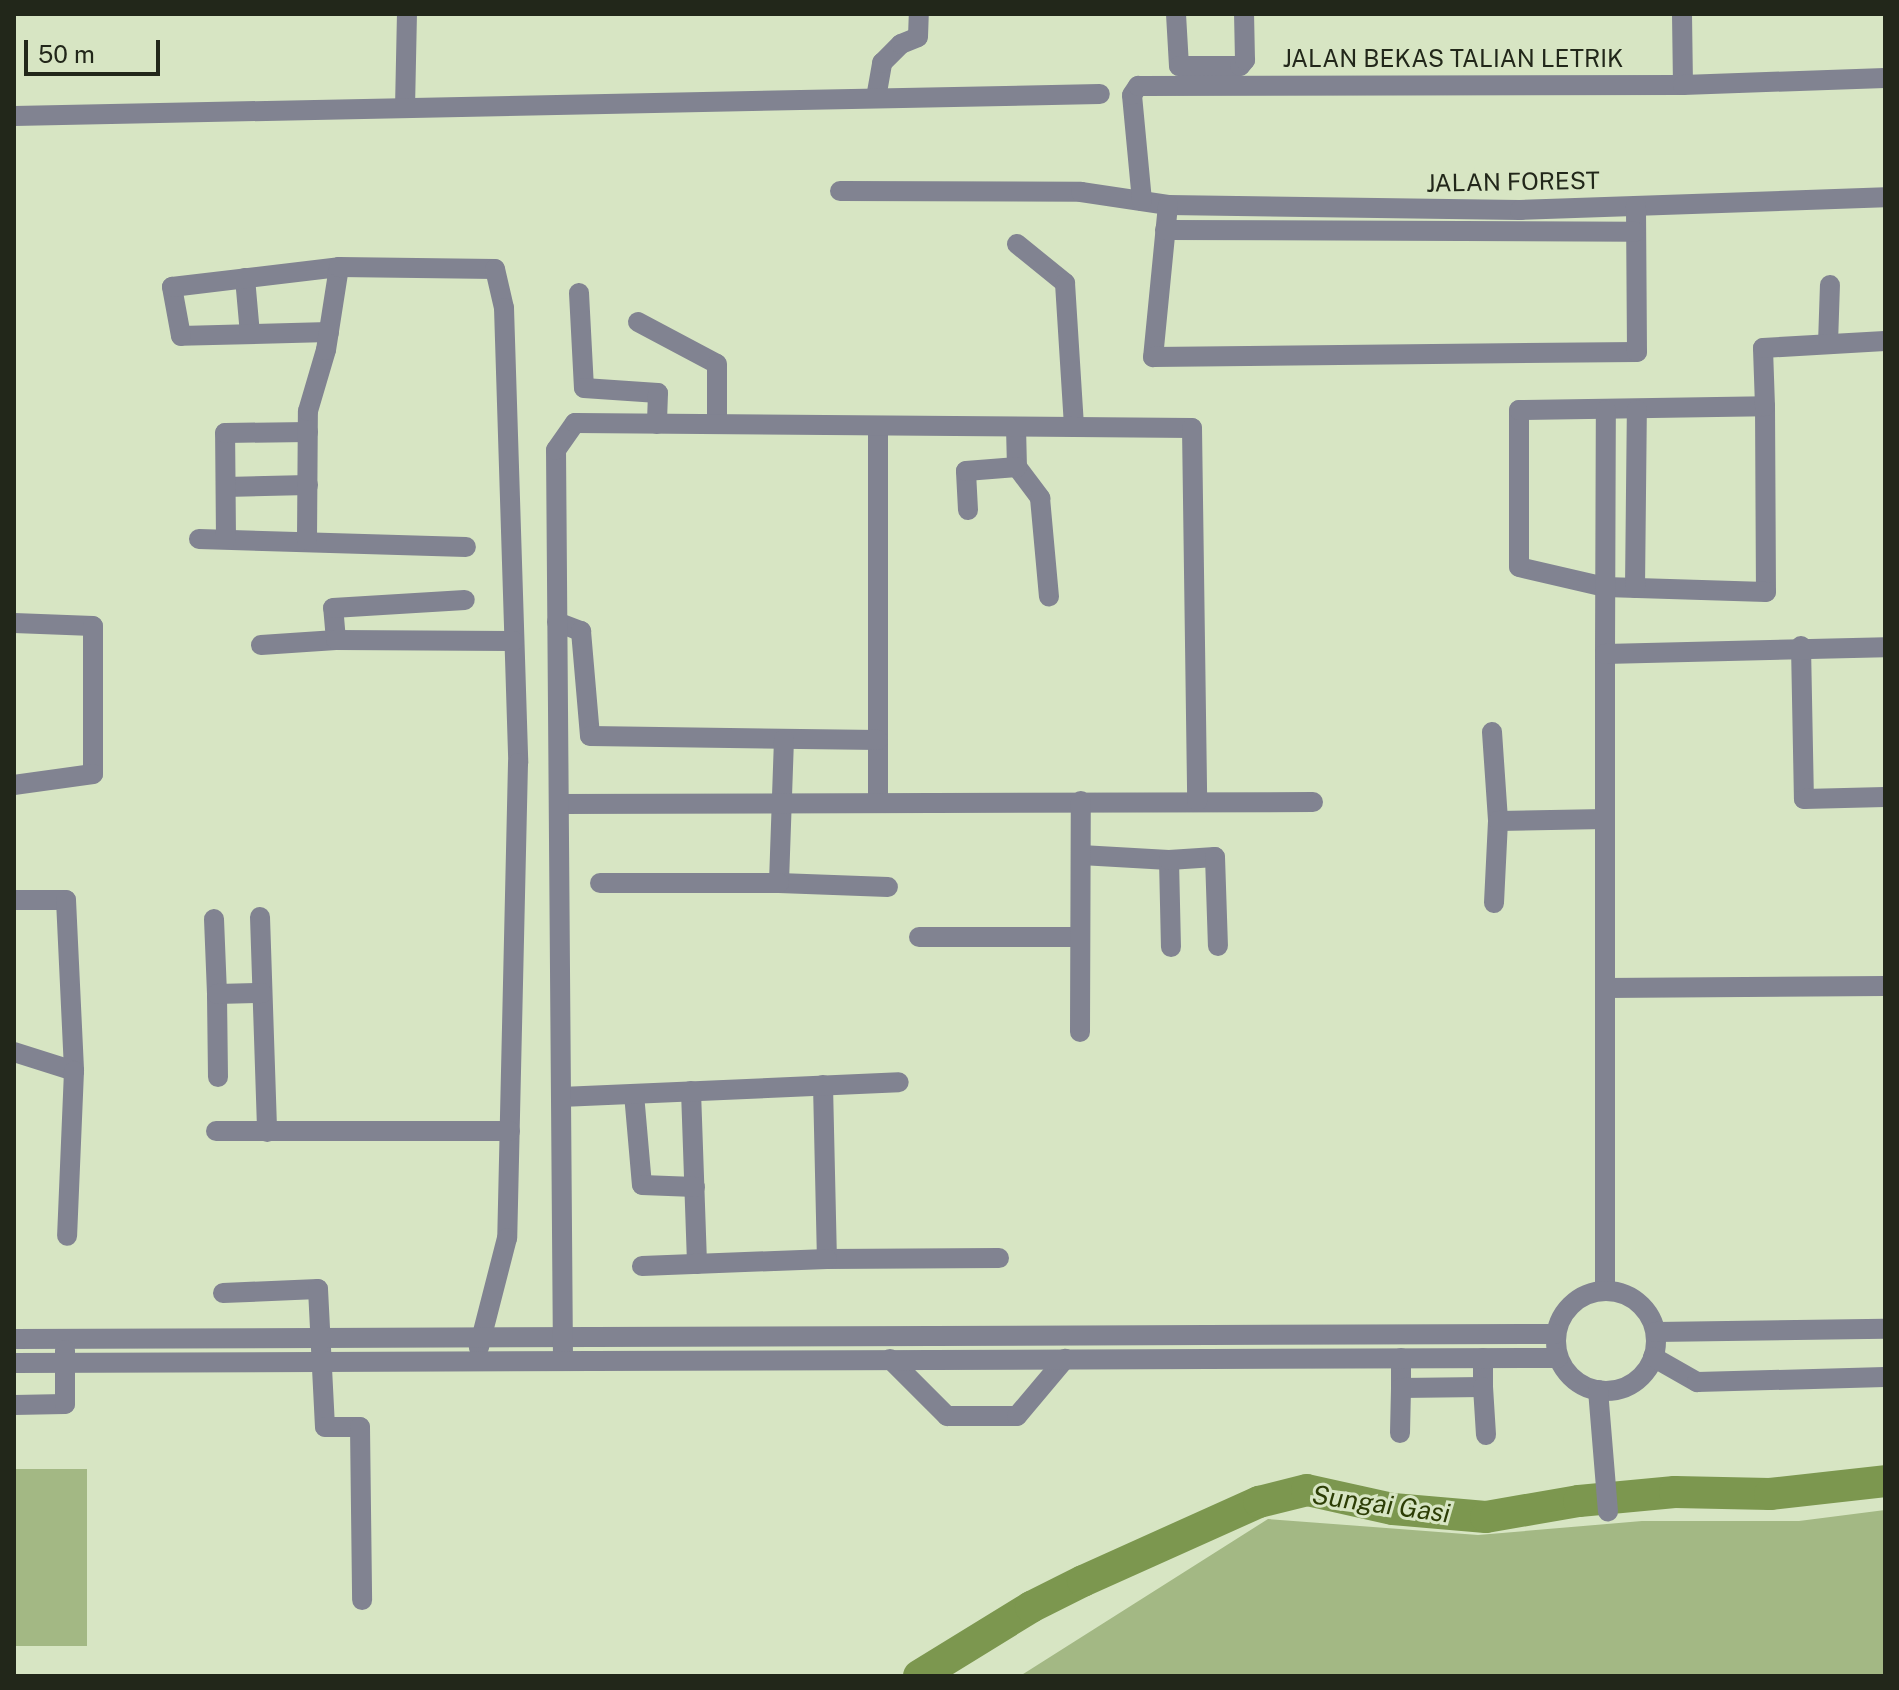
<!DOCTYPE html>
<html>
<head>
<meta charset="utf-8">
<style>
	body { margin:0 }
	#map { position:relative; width:1899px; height:1690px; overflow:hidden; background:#d7e5c3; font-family:"Public Sans",sans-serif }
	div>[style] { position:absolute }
	.green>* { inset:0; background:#a3b884; transform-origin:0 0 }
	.river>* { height:32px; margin:-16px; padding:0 16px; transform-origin:16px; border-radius:16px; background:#7c974f }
	.minor>* { height:20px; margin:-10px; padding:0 10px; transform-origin:10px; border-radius:10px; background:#818391 }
	.minor>.ring { margin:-10px; padding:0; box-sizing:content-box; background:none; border:20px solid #818391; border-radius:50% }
	span { translate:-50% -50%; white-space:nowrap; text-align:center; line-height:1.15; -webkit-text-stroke:6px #d7e5c3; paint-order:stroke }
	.street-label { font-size:24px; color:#22271a }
	.water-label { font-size:26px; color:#2c3d05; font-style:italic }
	.frame { position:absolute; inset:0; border:16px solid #22271a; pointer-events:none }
	.scale { position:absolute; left:24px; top:40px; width:136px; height:36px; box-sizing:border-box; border:4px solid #22271a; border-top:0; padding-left:10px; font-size:24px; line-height:28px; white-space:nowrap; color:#22271a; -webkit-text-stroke:6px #d7e5c3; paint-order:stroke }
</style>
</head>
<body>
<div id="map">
	<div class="green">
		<i style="left:14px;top:1469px;width:73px;height:177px"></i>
		<i style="clip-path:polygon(1885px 1510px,1885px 1676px,1020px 1676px,1268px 1519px,1478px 1535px,1642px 1521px,1799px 1521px)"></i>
	</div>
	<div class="river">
		<i style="left:919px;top:1676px;width:132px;rotate:-31.6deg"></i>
		<i style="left:1031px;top:1607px;width:58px;rotate:-26.6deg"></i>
		<i style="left:1083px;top:1581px;width:193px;rotate:-24.2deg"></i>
		<i style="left:1259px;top:1502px;width:49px;rotate:-14deg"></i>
		<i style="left:1307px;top:1490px;width:88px;rotate:12.5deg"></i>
		<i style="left:1393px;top:1509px;width:93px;rotate:4.9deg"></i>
		<i style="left:1486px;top:1517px;width:94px;rotate:-9.8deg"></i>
		<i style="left:1579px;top:1501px;width:96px;rotate:-5.4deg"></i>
		<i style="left:1675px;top:1492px;width:95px;rotate:1.2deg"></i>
		<i style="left:1770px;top:1494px;width:116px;rotate:-6.4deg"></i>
	</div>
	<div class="minor">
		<i style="left:1176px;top:14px;width:52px;rotate:86.7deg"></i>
		<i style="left:1179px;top:66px;width:61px"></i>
		<i style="left:1240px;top:66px;width:8px;rotate:-50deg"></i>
		<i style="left:1245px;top:60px;width:46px;rotate:-91.2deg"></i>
		<i style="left:1682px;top:14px;width:71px;rotate:89.2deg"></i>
		<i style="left:876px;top:98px;width:36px;rotate:-80deg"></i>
		<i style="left:882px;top:63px;width:27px;rotate:-45deg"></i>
		<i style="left:901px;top:44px;width:18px;rotate:-22deg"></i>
		<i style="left:918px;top:37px;width:23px;rotate:-88deg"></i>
		<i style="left:405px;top:108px;width:94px;rotate:-88.8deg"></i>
		<i style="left:14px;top:116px;width:1086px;rotate:-1.16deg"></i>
		<i style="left:840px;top:191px;width:241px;rotate:0.2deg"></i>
		<i style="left:1081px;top:192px;width:88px;rotate:8.5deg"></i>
		<i style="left:1168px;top:205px;width:352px;rotate:0.8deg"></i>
		<i style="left:1520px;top:210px;width:365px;rotate:-2deg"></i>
		<i style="left:1142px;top:201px;width:106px;rotate:-95.4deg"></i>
		<i style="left:1132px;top:95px;width:11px;rotate:-56deg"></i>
		<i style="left:1138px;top:86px;width:545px;rotate:-0.11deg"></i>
		<i style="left:1683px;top:85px;width:202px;rotate:-2deg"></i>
		<i style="left:1168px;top:205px;width:153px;rotate:95.6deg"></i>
		<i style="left:1153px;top:357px;width:484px;rotate:-0.6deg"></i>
		<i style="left:1637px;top:352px;width:146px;rotate:-90.4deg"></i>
		<i style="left:1165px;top:230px;width:470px;rotate:0.2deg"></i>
		<i style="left:1017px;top:244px;width:62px;rotate:39.1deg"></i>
		<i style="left:1065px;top:283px;width:144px;rotate:86.4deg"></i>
		<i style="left:245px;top:278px;width:56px;rotate:84.9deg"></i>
		<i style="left:579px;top:293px;width:95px;rotate:87deg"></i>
		<i style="left:584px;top:388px;width:74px;rotate:3.9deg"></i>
		<i style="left:658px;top:393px;width:31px;rotate:92deg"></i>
		<i style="left:638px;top:322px;width:89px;rotate:28deg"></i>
		<i style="left:717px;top:364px;width:60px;rotate:90deg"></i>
		<i style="left:329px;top:332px;width:148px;rotate:178.5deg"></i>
		<i style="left:181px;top:336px;width:50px;rotate:-100.4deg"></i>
		<i style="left:172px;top:287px;width:168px;rotate:-6.8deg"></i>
		<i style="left:1828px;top:344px;width:59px;rotate:-88.1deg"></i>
		<i style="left:1765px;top:406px;width:186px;rotate:89.7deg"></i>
		<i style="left:1766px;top:592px;width:161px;rotate:-178.2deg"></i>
		<i style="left:1605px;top:587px;width:88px;rotate:-166.9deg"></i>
		<i style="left:1519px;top:567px;width:157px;rotate:-90deg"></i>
		<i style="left:1519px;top:410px;width:246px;rotate:-0.9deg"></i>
		<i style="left:1765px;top:406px;width:58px;rotate:-92deg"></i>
		<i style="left:1763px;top:348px;width:122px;rotate:-3.3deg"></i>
		<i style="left:878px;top:426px;width:376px;rotate:90deg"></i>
		<i style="left:1016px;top:427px;width:40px;rotate:88.6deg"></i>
		<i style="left:1017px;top:467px;width:39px;rotate:53deg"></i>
		<i style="left:1040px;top:498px;width:99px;rotate:84.8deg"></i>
		<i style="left:226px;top:487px;width:82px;rotate:-1.4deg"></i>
		<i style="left:968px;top:510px;width:39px;rotate:-93deg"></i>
		<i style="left:966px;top:471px;width:51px;rotate:-4.5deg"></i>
		<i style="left:199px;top:539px;width:267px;rotate:1.7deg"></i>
		<i style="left:226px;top:539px;width:106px;rotate:-90.5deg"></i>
		<i style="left:225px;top:433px;width:83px;rotate:-0.7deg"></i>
		<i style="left:307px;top:540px;width:129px;rotate:-89.6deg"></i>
		<i style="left:308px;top:411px;width:64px;rotate:-73.6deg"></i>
		<i style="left:326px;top:350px;width:84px;rotate:-81.1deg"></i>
		<i style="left:339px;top:267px;width:156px;rotate:0.7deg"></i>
		<i style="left:495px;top:269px;width:40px;rotate:77deg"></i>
		<i style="left:504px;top:308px;width:455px;rotate:88.2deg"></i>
		<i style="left:518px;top:763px;width:475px;rotate:91.3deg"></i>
		<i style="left:507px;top:1238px;width:113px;rotate:104.4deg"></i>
		<i style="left:1635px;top:588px;width:178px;rotate:-89.4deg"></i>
		<i style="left:557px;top:622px;width:26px;rotate:21deg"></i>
		<i style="left:581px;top:631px;width:105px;rotate:85.1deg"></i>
		<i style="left:590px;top:736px;width:288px;rotate:0.8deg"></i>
		<i style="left:14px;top:623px;width:79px;rotate:2.2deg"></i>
		<i style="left:93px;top:626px;width:148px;rotate:90deg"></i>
		<i style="left:93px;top:774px;width:80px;rotate:172.1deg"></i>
		<i style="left:336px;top:640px;width:32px;rotate:-95deg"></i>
		<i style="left:333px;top:608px;width:132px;rotate:-3.5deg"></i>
		<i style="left:261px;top:645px;width:75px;rotate:-3.8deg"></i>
		<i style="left:336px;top:640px;width:178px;rotate:0.3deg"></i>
		<i style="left:1801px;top:646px;width:153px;rotate:88.9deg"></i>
		<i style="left:1804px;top:799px;width:81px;rotate:-1.4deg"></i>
		<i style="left:1605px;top:654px;width:244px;rotate:-89.8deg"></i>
		<i style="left:1492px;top:732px;width:89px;rotate:86.1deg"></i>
		<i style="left:784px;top:739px;width:144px;rotate:92deg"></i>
		<i style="left:779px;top:883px;width:109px;rotate:2.1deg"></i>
		<i style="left:559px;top:804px;width:754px;rotate:-0.15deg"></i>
		<i style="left:1081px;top:855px;width:88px;rotate:3.3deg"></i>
		<i style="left:1169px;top:860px;width:87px;rotate:88.7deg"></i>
		<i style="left:1169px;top:860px;width:46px;rotate:-3.7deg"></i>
		<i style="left:1215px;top:857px;width:89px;rotate:88.1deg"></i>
		<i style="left:600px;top:883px;width:179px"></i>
		<i style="left:14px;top:900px;width:52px"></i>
		<i style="left:66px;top:900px;width:171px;rotate:87.3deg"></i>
		<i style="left:1494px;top:903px;width:82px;rotate:-87.2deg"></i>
		<i style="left:1498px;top:821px;width:107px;rotate:-1.1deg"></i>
		<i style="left:260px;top:917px;width:215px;rotate:88.1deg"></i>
		<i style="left:214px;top:919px;width:75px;rotate:87.7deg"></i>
		<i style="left:919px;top:937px;width:161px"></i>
		<i style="left:1605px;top:988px;width:280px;rotate:-0.4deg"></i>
		<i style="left:1080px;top:1032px;width:231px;rotate:-89.8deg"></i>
		<i style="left:14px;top:1052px;width:63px;rotate:17.6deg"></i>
		<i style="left:74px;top:1071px;width:165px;rotate:92.4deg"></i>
		<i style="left:218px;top:1077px;width:83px;rotate:-90.7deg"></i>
		<i style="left:217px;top:994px;width:45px;rotate:-1.3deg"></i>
		<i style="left:823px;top:1085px;width:174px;rotate:88.7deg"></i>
		<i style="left:827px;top:1259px;width:172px;rotate:-0.3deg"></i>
		<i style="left:691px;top:1091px;width:173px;rotate:88deg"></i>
		<i style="left:634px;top:1094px;width:91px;rotate:85deg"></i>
		<i style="left:642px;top:1185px;width:53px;rotate:2.2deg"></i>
		<i style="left:561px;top:1097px;width:338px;rotate:-2.5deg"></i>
		<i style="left:216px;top:1131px;width:294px"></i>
		<i style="left:642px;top:1266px;width:185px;rotate:-2.2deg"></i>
		<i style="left:1605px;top:1290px;width:636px;rotate:-90deg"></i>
		<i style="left:1605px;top:654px;width:280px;rotate:-1.4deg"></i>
		<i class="ring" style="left:1556px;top:1291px;width:80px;height:80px"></i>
		<i style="left:223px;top:1293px;width:95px;rotate:-2.4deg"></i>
		<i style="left:318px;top:1289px;width:138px;rotate:87.1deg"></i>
		<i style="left:325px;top:1427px;width:35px"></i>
		<i style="left:360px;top:1427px;width:173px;rotate:89.3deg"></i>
		<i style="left:1656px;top:1332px;width:229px;rotate:-0.8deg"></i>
		<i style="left:14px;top:1339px;width:1541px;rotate:-0.19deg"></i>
		<i style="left:1653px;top:1357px;width:51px;rotate:29.6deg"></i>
		<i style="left:1697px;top:1382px;width:188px;rotate:-1.5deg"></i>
		<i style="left:1401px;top:1358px;width:30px;rotate:90deg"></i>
		<i style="left:1401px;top:1388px;width:82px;rotate:-0.7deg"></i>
		<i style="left:1483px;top:1387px;width:29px;rotate:-90deg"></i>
		<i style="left:890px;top:1359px;width:81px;rotate:45deg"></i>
		<i style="left:947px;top:1416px;width:70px"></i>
		<i style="left:1017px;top:1416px;width:75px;rotate:-49.9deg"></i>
		<i style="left:563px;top:1360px;width:910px;rotate:-90.44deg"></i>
		<i style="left:556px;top:450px;width:33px;rotate:-55deg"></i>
		<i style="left:575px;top:423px;width:617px;rotate:0.46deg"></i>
		<i style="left:1192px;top:428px;width:373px;rotate:89.2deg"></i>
		<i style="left:14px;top:1363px;width:1544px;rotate:-0.19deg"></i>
		<i style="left:1483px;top:1387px;width:48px;rotate:86.4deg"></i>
		<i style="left:1598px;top:1390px;width:122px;rotate:85.3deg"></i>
		<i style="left:14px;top:1405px;width:51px;rotate:-1.1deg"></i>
		<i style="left:65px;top:1404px;width:54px;rotate:-90deg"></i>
		<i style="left:1400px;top:1433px;width:45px;rotate:-88.7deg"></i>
	</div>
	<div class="street-label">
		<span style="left:1453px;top:59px">JALAN BEKAS TALIAN LETRIK</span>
		<span style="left:1513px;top:182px;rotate:-1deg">JALAN FOREST</span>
	</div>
	<div class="water-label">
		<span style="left:1381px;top:1504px;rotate:8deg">Sungai Gasi</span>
	</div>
	<div class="frame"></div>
	<div class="scale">50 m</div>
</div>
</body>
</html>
